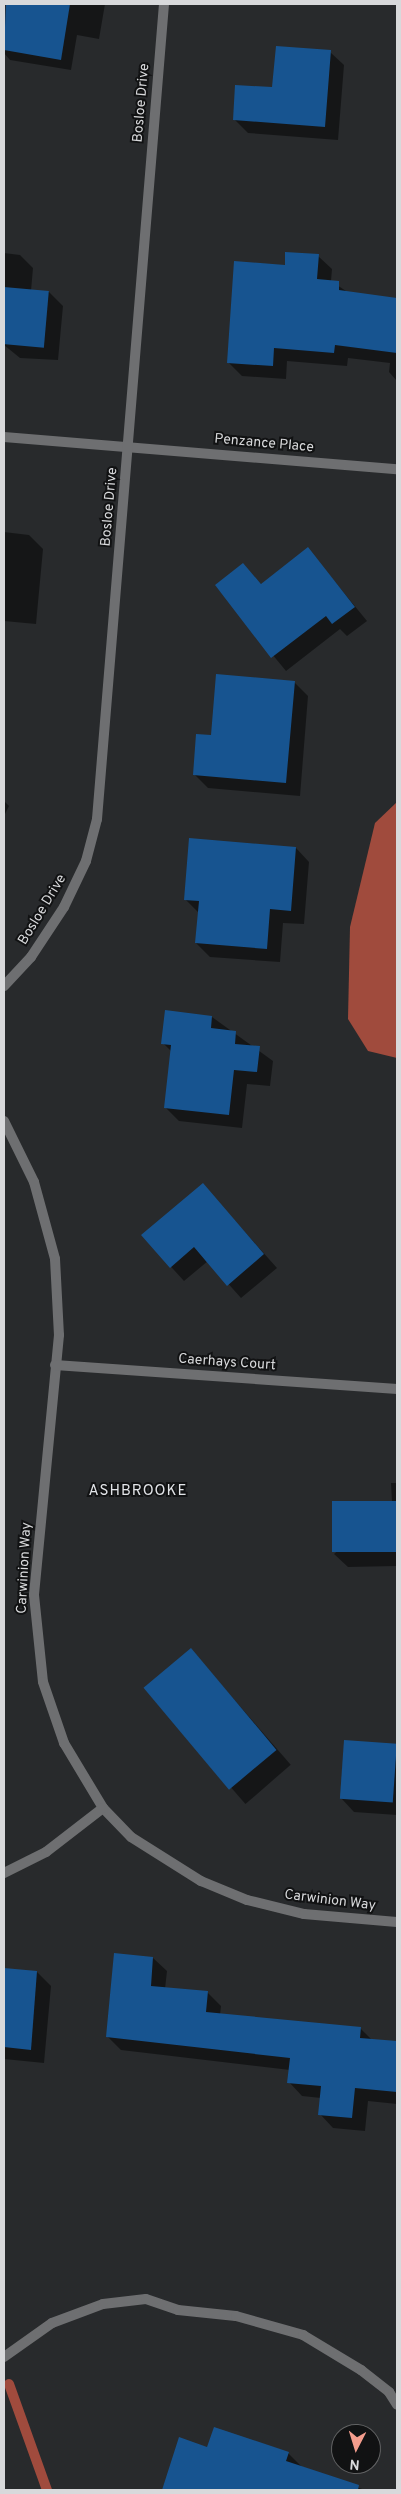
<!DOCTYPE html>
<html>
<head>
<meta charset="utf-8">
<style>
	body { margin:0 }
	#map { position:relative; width:401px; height:2494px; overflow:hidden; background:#282a2c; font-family:Overpass,sans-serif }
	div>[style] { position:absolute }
	.water>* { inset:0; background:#a04b3d }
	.shadow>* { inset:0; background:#0007; transform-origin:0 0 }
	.stream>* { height:10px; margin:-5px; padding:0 5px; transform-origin:5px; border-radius:5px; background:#a04b3d }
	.building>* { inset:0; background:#175490; transform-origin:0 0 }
	.lane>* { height:10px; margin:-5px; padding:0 5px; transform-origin:5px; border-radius:5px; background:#6e6f71 }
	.street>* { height:10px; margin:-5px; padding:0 5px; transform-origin:5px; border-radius:5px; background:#6e6f71 }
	span { translate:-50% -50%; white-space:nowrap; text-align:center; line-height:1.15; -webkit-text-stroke:4px #111213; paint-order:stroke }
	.street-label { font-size:14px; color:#d8d9db }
	.neighbourhood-label { font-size:15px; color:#e2e4e8; letter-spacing:1px }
	.frame { position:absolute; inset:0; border:5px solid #d8d9db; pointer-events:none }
	.north { position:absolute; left:331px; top:2424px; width:50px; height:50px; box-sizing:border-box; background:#111213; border:1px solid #616263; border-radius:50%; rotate:185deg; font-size:14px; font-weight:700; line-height:20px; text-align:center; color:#d8d9db }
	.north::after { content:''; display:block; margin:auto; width:18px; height:22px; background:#f49d8d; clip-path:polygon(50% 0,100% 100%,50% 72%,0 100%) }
</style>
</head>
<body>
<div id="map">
	<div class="water">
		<i style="clip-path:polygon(397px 802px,397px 1058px,368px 1051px,348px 1019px,350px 927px,375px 823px)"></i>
	</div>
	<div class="shadow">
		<i style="clip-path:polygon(7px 4px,105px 4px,99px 39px,77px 35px,71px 70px,10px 60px,4px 53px)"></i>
		<i style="clip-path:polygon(330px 52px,344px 65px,338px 140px,248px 133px,234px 119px)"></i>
		<i style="clip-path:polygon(4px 253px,20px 255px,33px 268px,31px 291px,49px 292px,63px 306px,58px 360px,20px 358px,4px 345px)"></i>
		<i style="clip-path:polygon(318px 256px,332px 269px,331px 281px,349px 293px,397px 299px,397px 381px,389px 372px,390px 363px,348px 358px,347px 366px,287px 361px,286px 379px,242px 376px,228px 362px,286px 266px)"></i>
		<i style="clip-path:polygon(4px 532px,29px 535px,43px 549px,36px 624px,4px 621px)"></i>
		<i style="clip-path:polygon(308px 549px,367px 621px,347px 636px,340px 629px,286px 671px,216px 586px,243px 564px,262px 585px)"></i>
		<i style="clip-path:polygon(294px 682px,308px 696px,300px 796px,208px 788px,194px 774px,212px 736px)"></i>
		<i style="clip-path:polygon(4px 801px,9px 806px,4px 816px)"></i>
		<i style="clip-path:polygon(296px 848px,309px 862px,304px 924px,283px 923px,280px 962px,210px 957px,196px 943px,199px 913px,185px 899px)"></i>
		<i style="clip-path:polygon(212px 1017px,273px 1061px,270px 1086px,247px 1084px,242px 1128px,179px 1121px,166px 1108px,172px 1052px,163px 1043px)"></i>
		<i style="clip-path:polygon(203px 1185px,277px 1268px,241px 1298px,208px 1261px,184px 1281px,143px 1236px)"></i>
		<i style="clip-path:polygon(391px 1483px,397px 1483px,397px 1566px,348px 1567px,334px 1554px,392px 1502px)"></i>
		<i style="left:191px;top:1650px;width:152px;height:60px;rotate:49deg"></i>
		<i style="clip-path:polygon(345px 1741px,397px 1746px,397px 1815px,354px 1812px,341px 1798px)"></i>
		<i style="clip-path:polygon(153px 1958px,167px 1971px,165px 1989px,207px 1992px,221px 2006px,220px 2015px,360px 2028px,372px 2040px,397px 2042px,397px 2104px,368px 2101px,365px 2131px,333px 2128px,320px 2114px,321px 2098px,302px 2096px,289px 2082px,290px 2070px,121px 2050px,107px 2036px)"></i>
		<i style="clip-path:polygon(4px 1969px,37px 1972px,51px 1986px,44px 2063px,4px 2059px)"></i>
		<i style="clip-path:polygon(180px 2439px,208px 2449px,288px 2453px,303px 2468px,365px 2490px,163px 2490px)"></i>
	</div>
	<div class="stream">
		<i style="left:9px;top:2384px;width:113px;rotate:70.3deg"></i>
	</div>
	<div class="building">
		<i style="clip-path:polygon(6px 4px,70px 4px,61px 60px,4px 50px)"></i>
		<i style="clip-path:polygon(276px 46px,331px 50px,325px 127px,233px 120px,235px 85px,272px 87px)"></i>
		<i style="clip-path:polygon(285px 252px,319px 254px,317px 279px,339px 281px,339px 290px,397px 298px,397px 353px,335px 345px,334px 353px,274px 348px,273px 366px,227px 363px,234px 261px,285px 265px)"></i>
		<i style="left:4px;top:287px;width:45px;height:57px;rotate:5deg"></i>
		<i style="clip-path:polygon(308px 547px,355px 607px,332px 624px,326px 616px,271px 658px,215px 585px,243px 563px,261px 584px)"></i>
		<i style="clip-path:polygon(216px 674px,295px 681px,286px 783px,193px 775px,196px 734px,211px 735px)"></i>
		<i style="clip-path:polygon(189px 838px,296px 847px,291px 911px,270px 909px,267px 949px,195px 943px,199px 901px,184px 900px)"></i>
		<i style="clip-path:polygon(165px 1010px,212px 1016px,211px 1028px,236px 1031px,235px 1044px,260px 1046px,257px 1072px,234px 1070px,229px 1115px,164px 1108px,171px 1045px,161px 1044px)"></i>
		<i style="clip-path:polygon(203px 1183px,264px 1254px,227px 1286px,194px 1247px,170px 1268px,141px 1235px)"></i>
		<i style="left:397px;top:1501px;width:51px;height:65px;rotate:90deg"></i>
		<i style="left:191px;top:1648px;width:133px;height:62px;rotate:50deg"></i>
		<i style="left:344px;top:1740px;width:53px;height:59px;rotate:4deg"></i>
		<i style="clip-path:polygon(114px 1953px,153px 1957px,151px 1986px,208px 1991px,206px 2012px,361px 2027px,360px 2038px,397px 2041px,397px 2092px,355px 2088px,352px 2118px,318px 2115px,321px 2086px,287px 2083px,290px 2058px,106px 2037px)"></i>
		<i style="clip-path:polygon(4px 1968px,37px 1971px,31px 2050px,4px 2047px)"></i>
		<i style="clip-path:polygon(214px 2427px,289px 2452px,286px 2461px,359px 2485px,358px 2490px,162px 2490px,179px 2437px,207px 2447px)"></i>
	</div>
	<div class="lane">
		<i style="left:4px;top:2357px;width:59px;rotate:-35.3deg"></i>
		<i style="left:52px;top:2323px;width:54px;rotate:-20.4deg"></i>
		<i style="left:103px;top:2304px;width:43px;rotate:-6.6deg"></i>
		<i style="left:146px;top:2299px;width:34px;rotate:19deg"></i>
		<i style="left:178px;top:2310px;width:58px;rotate:5.9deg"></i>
		<i style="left:236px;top:2316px;width:70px;rotate:15.8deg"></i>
		<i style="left:303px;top:2335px;width:68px;rotate:31.1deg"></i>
		<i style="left:361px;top:2370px;width:36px;rotate:38deg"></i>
		<i style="left:389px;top:2392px;width:15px;rotate:58deg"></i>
	</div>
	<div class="street">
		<i style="left:4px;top:437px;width:394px;rotate:4.7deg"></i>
		<i style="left:4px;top:986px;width:40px;rotate:-47deg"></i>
		<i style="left:31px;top:957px;width:60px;rotate:-56.6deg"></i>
		<i style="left:64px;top:907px;width:51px;rotate:-64.4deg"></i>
		<i style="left:86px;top:861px;width:43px;rotate:-75.3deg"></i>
		<i style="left:97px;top:819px;width:818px;rotate:-85.3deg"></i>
		<i style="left:4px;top:1121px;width:68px;rotate:63.8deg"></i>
		<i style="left:34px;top:1182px;width:80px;rotate:74.7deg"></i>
		<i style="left:55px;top:1259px;width:76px;rotate:87deg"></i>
		<i style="left:59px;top:1335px;width:261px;rotate:95.5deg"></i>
		<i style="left:34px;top:1595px;width:87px;rotate:84.1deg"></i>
		<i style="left:43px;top:1682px;width:65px;rotate:71deg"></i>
		<i style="left:64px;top:1743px;width:76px;rotate:59deg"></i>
		<i style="left:103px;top:1808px;width:40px;rotate:46deg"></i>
		<i style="left:131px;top:1837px;width:83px;rotate:32.2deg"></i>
		<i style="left:201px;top:1881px;width:50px;rotate:22.4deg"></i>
		<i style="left:247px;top:1900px;width:59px;rotate:13.8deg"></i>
		<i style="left:304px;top:1914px;width:93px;rotate:4.9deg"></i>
		<i style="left:55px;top:1365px;width:343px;rotate:4deg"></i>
		<i style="left:4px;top:1873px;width:47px;rotate:-26.6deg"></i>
		<i style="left:46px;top:1852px;width:72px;rotate:-37.7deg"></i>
	</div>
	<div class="street-label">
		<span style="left:142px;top:103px;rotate:-85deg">Bosloe Drive</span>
		<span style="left:264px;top:444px;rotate:5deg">Penzance Place</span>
		<span style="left:110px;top:507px;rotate:-85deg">Bosloe Drive</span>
		<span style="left:43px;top:910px;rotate:-59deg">Bosloe Drive</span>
		<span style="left:227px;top:1363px;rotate:4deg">Caerhays Court</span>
		<span style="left:25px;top:1568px;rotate:-87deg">Carwinion Way</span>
		<span style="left:330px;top:1901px;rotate:7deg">Carwinion Way</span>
	</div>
	<div class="neighbourhood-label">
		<span style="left:138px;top:1492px">ASHBROOKE</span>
	</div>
	<div class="frame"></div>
	<div class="north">N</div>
</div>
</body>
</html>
